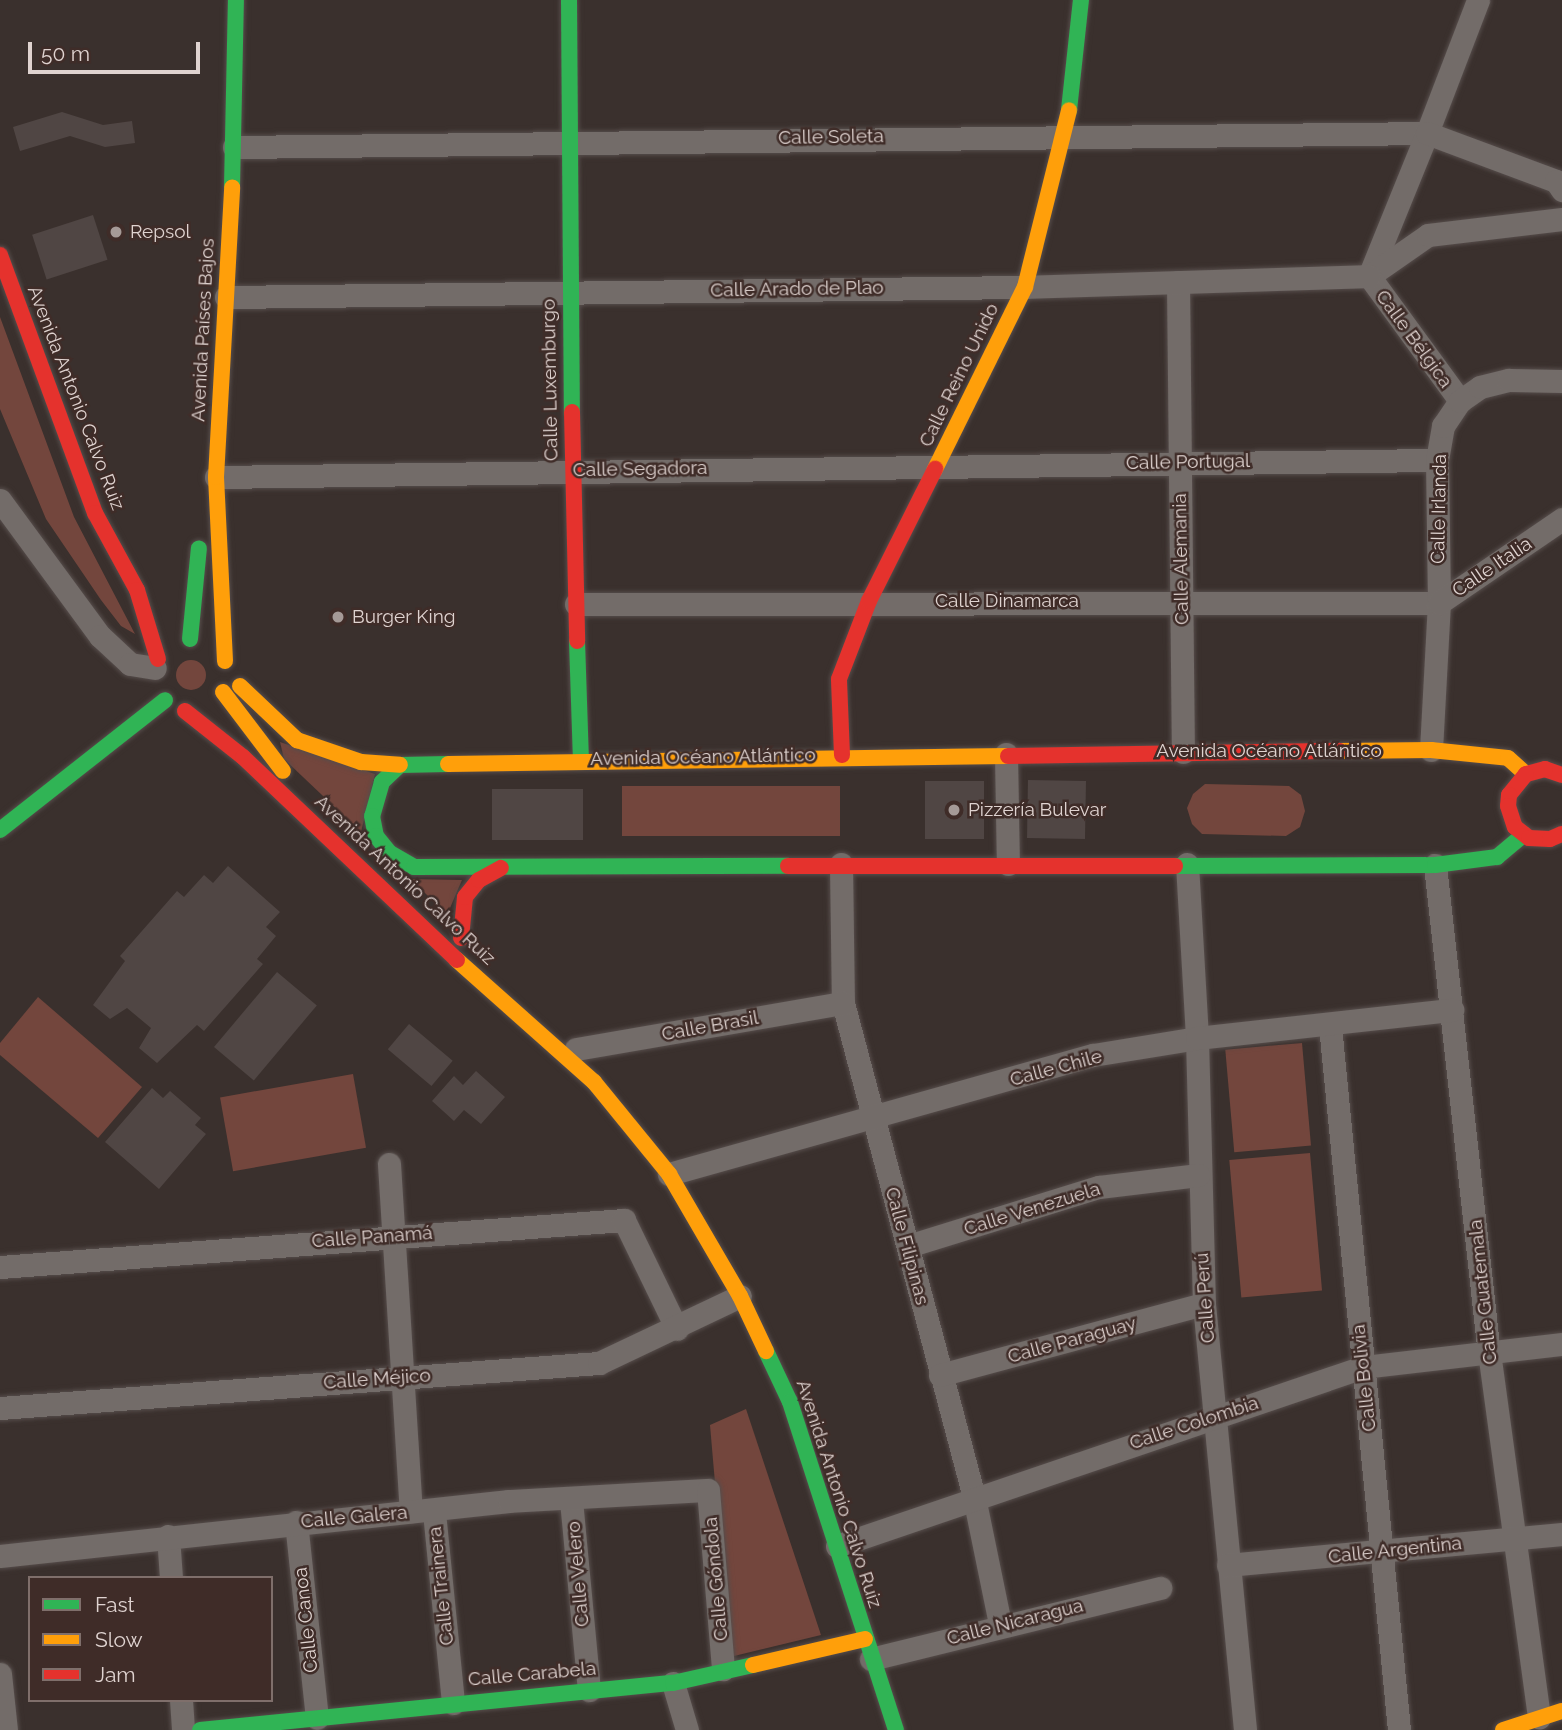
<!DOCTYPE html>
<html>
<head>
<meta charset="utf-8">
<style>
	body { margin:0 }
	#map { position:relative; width:1562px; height:1730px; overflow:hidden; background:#3a302d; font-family:Raleway,sans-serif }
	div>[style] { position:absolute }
	.green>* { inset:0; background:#73463d; transform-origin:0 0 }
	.round { border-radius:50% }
	.building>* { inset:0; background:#504644; transform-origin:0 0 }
	.roads { filter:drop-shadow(0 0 2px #564d4b) drop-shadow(0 0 2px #564d4b) }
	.street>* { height:23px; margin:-11.5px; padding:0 11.5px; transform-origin:11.5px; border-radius:11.5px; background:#736c69 }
	.fast>* { height:16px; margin:-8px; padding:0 8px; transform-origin:8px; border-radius:8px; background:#30b455 }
	.slow>* { height:16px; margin:-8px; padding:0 8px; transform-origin:8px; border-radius:8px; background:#ff9f0a }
	.jam>* { height:16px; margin:-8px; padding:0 8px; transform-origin:8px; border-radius:8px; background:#e5322d }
	.dots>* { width:19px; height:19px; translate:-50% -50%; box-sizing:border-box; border:4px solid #3f2c28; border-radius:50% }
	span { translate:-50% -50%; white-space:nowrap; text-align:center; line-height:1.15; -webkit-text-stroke:5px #3f2c28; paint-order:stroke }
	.street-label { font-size:19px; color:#dfd3d0 }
	.poi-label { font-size:19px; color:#dfd3d0 }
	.left { translate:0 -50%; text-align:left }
	.legend { position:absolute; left:28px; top:1576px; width:245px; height:126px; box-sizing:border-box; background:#3f2c28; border:2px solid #7f6f6b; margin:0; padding:9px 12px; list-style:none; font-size:21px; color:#dfd3d0 }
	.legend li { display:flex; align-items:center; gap:14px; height:35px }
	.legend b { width:35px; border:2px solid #7f6f6b }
	.scale { position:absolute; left:28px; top:42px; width:172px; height:32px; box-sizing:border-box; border:4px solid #dfd3d0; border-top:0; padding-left:9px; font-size:21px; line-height:24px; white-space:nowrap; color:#dfd3d0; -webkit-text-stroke:5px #3f2c28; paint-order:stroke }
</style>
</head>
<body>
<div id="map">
	<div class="green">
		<i style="clip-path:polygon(0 317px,74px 517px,135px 634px,121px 626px,101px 600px,46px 519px,0 409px)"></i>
		<i class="round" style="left:176px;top:660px;width:30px;height:30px"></i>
		<i style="clip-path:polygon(280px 742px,375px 774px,361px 832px,284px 759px)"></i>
		<i style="clip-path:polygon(1205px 784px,1289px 786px,1301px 795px,1305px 811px,1300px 827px,1286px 836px,1202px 834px,1192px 824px,1187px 808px,1193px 794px)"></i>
		<i style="left:840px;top:786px;width:50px;height:218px;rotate:90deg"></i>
		<i style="clip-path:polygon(411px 879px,462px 880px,447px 915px)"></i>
		<i style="clip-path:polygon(38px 997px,142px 1087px,98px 1138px,0 1055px,0 1043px)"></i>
		<i style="left:1302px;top:1043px;width:103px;height:77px;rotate:85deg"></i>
		<i style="left:353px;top:1074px;width:75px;height:135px;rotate:80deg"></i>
		<i style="left:1310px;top:1153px;width:138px;height:81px;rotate:85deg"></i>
		<i style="clip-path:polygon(746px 1409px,821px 1635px,730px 1657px,710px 1425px)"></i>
	</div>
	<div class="building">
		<i style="clip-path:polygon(62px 112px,103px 125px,132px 121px,135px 143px,105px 147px,70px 136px,20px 151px,13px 127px)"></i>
		<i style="left:93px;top:215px;width:47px;height:64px;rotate:72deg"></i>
		<i style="left:1028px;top:780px;width:58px;height:58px;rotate:1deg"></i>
		<i style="left:984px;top:781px;width:58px;height:59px;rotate:90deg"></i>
		<i style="left:492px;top:789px;width:91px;height:51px"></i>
		<i style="clip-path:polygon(228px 866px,280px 912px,266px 927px,276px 936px,257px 959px,263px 964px,204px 1031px,197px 1025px,157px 1063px,139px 1048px,151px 1028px,127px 1008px,110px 1019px,93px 1005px,125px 961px,120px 956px,177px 891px,184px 897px,204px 875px,213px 883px)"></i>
		<i style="left:277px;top:972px;width:52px;height:98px;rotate:40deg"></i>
		<i style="left:409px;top:1024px;width:57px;height:33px;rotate:40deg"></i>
		<i style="clip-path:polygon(476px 1071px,505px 1097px,481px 1124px,464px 1110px,454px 1121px,432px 1101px,454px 1076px,463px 1085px)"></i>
		<i style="clip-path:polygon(152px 1088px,163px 1098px,170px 1091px,201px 1118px,195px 1125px,206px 1134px,159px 1189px,105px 1142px)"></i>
	</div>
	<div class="roads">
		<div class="street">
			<i style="left:234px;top:147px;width:1193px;rotate:-0.67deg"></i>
			<i style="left:1427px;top:133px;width:142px;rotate:-69deg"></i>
			<i style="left:1369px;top:276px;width:154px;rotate:-67.9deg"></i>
			<i style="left:1427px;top:133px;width:138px;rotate:20.4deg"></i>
			<i style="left:1556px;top:181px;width:11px;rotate:56deg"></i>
			<i style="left:1369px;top:276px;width:72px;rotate:-34.8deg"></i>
			<i style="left:1428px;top:235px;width:135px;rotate:-6.8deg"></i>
			<i style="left:1369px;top:276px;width:155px;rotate:53.9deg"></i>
			<i style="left:1178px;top:282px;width:470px;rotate:89.4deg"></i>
			<i style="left:226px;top:297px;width:799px;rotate:-0.72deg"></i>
			<i style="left:1025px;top:287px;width:344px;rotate:-1.8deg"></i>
			<i style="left:216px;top:477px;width:1221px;rotate:-0.8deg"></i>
			<i style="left:0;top:500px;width:169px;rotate:53.7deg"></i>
			<i style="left:100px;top:636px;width:41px;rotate:43deg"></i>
			<i style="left:130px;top:664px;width:25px;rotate:9deg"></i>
			<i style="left:576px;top:604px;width:863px;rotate:-0.07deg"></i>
			<i style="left:1439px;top:603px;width:143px;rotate:-90.8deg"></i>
			<i style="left:1437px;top:460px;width:35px;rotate:-80deg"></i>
			<i style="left:1443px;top:426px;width:30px;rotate:-56deg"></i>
			<i style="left:1460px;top:401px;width:24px;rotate:-35deg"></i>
			<i style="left:1480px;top:387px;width:30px;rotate:-14deg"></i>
			<i style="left:1509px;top:380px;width:53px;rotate:1.1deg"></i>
			<i style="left:1431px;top:750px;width:147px;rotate:-86.9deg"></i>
			<i style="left:1439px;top:603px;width:149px;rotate:-34.3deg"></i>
			<i style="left:1006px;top:754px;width:110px;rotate:89deg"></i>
			<i style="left:841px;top:864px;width:139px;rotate:89.2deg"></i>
			<i style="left:843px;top:1003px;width:511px;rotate:75.15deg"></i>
			<i style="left:974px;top:1497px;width:130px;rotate:78.4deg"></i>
			<i style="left:1187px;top:864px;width:174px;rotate:86.7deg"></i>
			<i style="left:1197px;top:1038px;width:266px;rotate:88.5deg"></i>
			<i style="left:1204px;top:1304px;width:428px;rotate:84.5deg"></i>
			<i style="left:1435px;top:865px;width:490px;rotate:83.7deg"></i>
			<i style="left:1489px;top:1352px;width:369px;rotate:82.2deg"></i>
			<i style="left:1330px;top:1026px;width:707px;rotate:84.4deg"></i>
			<i style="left:576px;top:1049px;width:271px;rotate:-9.8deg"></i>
			<i style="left:389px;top:1164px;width:348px;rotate:86.4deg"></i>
			<i style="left:669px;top:1174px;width:440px;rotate:-15.7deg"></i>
			<i style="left:1093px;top:1055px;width:105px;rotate:-9.3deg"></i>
			<i style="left:1197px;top:1038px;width:257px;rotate:-6.3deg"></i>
			<i style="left:908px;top:1246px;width:200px;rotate:-17.2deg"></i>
			<i style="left:1099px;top:1187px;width:100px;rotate:-6.9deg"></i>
			<i style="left:0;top:1267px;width:626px;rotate:-4.31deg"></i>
			<i style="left:624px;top:1220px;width:121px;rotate:64.1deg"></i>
			<i style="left:940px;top:1375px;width:273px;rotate:-15.1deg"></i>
			<i style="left:0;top:1408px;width:601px;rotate:-4.3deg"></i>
			<i style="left:599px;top:1363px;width:156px;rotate:-25.4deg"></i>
			<i style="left:571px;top:1500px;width:191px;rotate:84.6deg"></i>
			<i style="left:434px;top:1512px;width:192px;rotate:84.3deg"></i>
			<i style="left:296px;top:1522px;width:197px;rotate:83.9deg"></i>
			<i style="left:168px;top:1536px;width:42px;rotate:85.9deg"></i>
			<i style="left:837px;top:1546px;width:556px;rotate:-18.79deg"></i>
			<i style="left:1363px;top:1367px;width:200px;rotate:-6.6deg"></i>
			<i style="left:0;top:1556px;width:512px;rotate:-6.17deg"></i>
			<i style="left:509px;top:1501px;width:199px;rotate:-3.2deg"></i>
			<i style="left:708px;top:1490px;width:180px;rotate:85.2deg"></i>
			<i style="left:1228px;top:1565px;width:335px;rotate:-5.3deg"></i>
			<i style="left:871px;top:1659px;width:298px;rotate:-13.8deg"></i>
			<i style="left:0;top:1674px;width:56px;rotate:83.9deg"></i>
			<i style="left:673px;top:1683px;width:49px;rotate:73.4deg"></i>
			<i style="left:181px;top:1700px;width:30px;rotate:86deg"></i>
		</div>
		<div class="fast">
			<i style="left:569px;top:0;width:412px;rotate:89.6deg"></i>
			<i style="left:1069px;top:110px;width:111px;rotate:-83.8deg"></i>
			<i style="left:232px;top:187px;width:187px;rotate:-88.8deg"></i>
			<i style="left:190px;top:639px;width:91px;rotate:-84.4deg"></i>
			<i style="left:577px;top:641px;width:118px;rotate:88.1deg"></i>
			<i style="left:448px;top:764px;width:48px;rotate:178.8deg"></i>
			<i style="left:400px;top:765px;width:25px;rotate:137deg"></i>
			<i style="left:382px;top:782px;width:35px;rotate:106deg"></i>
			<i style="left:372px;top:816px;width:20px;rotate:79deg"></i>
			<i style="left:376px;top:836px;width:22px;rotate:51deg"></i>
			<i style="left:390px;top:853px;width:28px;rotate:30deg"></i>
			<i style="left:414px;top:867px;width:374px;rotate:-0.2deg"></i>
			<i style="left:0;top:830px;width:210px;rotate:-38.2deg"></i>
			<i style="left:1175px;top:866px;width:260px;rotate:-0.2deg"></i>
			<i style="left:1435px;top:865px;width:63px;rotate:-7.4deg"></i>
			<i style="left:1497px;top:857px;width:35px;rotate:-40deg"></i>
			<i style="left:766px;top:1351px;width:56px;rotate:64.8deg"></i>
			<i style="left:790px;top:1402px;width:345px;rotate:72.1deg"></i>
			<i style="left:200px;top:1730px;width:475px;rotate:-5.7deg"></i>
			<i style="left:673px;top:1683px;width:82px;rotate:-12.7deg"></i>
		</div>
		<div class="slow">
			<i style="left:935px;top:469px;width:203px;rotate:-63.7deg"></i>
			<i style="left:1025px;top:287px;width:182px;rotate:-76deg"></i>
			<i style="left:225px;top:661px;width:184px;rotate:-92.8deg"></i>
			<i style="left:216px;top:477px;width:290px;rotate:-86.8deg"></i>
			<i style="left:240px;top:686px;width:79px;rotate:43.5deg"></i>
			<i style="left:297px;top:740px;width:68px;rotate:19deg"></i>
			<i style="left:361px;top:762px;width:39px;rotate:4deg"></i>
			<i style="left:223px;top:692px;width:99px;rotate:52.8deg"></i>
			<i style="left:1339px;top:751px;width:92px;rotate:-0.6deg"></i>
			<i style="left:1431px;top:750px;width:77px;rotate:5.9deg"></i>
			<i style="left:1508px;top:758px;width:24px;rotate:42deg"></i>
			<i style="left:448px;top:764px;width:560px;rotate:-0.82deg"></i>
			<i style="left:457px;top:960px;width:183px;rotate:41.7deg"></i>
			<i style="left:594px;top:1082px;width:119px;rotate:50.8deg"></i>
			<i style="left:669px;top:1174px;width:141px;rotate:59.8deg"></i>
			<i style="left:740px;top:1296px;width:61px;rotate:64.7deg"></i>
			<i style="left:753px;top:1665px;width:115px;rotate:-13.1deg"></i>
			<i style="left:1503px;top:1730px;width:62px;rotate:-17.9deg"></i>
		</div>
		<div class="jam">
			<i style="left:0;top:255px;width:275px;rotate:69.8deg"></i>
			<i style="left:95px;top:513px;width:88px;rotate:61.4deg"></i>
			<i style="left:137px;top:590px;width:72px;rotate:73.1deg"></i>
			<i style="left:572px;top:412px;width:229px;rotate:88.7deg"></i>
			<i style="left:185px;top:711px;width:74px;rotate:38.4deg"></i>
			<i style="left:243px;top:757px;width:295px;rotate:43.5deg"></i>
			<i style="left:842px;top:755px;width:76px;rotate:-92.3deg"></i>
			<i style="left:839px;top:679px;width:84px;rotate:-69deg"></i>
			<i style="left:869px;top:601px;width:148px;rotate:-63.4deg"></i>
			<i style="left:1008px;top:756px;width:331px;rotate:-0.9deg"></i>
			<i style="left:1562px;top:775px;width:18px;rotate:-161deg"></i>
			<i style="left:1545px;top:769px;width:20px;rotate:165deg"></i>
			<i style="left:1526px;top:774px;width:27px;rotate:129deg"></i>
			<i style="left:1509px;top:795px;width:11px;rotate:95deg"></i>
			<i style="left:1508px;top:806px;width:22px;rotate:72deg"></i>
			<i style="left:1515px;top:827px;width:18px;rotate:38deg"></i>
			<i style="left:1529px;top:838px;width:21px;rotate:3deg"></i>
			<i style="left:1550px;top:839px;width:13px;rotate:-23deg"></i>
			<i style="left:788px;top:866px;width:387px"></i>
			<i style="left:461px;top:938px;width:41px;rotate:-84.4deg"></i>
			<i style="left:465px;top:897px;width:22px;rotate:-51deg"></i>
			<i style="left:479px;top:880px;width:25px;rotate:-29deg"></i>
		</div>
	</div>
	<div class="dots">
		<i style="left:116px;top:232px;background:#a59a97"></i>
		<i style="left:338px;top:617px;background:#a59a97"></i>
		<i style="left:954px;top:810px;background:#a59a97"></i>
	</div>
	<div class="street-label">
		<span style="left:831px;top:137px;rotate:-1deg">Calle Soleta</span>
		<span style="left:797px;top:289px;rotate:-1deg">Calle Arado de Plao</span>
		<span style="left:203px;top:330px;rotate:-87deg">Avenida Países Bajos</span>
		<span style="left:1414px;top:339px;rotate:54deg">Calle Bélgica</span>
		<span style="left:959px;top:375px;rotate:-64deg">Calle Reino Unido</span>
		<span style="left:550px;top:380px;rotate:-91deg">Calle Luxemburgo</span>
		<span style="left:76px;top:398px;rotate:69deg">Avenida Antonio Calvo Ruiz</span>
		<span style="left:1188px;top:462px;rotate:-1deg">Calle Portugal</span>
		<span style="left:640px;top:469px;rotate:-1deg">Calle Segadora</span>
		<span style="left:1439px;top:509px;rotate:-89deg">Calle Irlanda</span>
		<span style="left:1181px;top:559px;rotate:-91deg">Calle Alemania</span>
		<span style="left:1492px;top:567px;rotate:-34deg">Calle Italia</span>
		<span style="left:1007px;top:601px">Calle Dinamarca</span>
		<span style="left:1269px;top:751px">Avenida Océano Atlántico</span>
		<span style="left:703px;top:757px;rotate:-1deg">Avenida Océano Atlántico</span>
		<span style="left:405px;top:880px;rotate:43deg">Avenida Antonio Calvo Ruiz</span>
		<span style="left:710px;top:1026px;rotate:-10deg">Calle Brasil</span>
		<span style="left:1056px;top:1068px;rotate:-15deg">Calle Chile</span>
		<span style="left:1032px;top:1209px;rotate:-17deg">Calle Venezuela</span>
		<span style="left:372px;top:1237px;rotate:-4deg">Calle Panamá</span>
		<span style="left:907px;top:1246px;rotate:75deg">Calle Filipinas</span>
		<span style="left:1483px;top:1292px;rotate:-96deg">Calle Guatemala</span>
		<span style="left:1205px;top:1298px;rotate:-94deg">Calle Perú</span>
		<span style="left:1072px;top:1340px;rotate:-15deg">Calle Paraguay</span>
		<span style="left:1364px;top:1378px;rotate:-96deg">Calle Bolivia</span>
		<span style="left:377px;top:1379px;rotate:-4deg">Calle Méjico</span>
		<span style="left:1194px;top:1423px;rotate:-18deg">Calle Colombia</span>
		<span style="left:839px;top:1494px;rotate:72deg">Avenida Antonio Calvo Ruiz</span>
		<span style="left:354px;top:1517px;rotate:-5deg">Calle Galera</span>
		<span style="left:1395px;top:1550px;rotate:-6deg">Calle Argentina</span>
		<span style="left:578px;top:1574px;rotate:-95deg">Calle Velero</span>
		<span style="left:716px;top:1579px;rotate:-95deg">Calle Góndola</span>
		<span style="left:441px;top:1586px;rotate:-96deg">Calle Trainera</span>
		<span style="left:306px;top:1620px;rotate:-96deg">Calle Canoa</span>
		<span style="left:1015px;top:1622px;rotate:-14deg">Calle Nicaragua</span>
		<span style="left:532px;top:1674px;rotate:-5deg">Calle Carabela</span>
	</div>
	<div class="poi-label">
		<span class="left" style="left:130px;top:232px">Repsol</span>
		<span class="left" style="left:352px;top:617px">Burger King</span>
		<span class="left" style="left:968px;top:810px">Pizzería Bulevar</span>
	</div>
	<ul class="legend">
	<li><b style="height:9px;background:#30b455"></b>Fast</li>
	<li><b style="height:9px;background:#ff9f0a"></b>Slow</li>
	<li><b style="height:9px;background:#e5322d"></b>Jam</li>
	</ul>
	<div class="scale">50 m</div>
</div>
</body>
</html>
